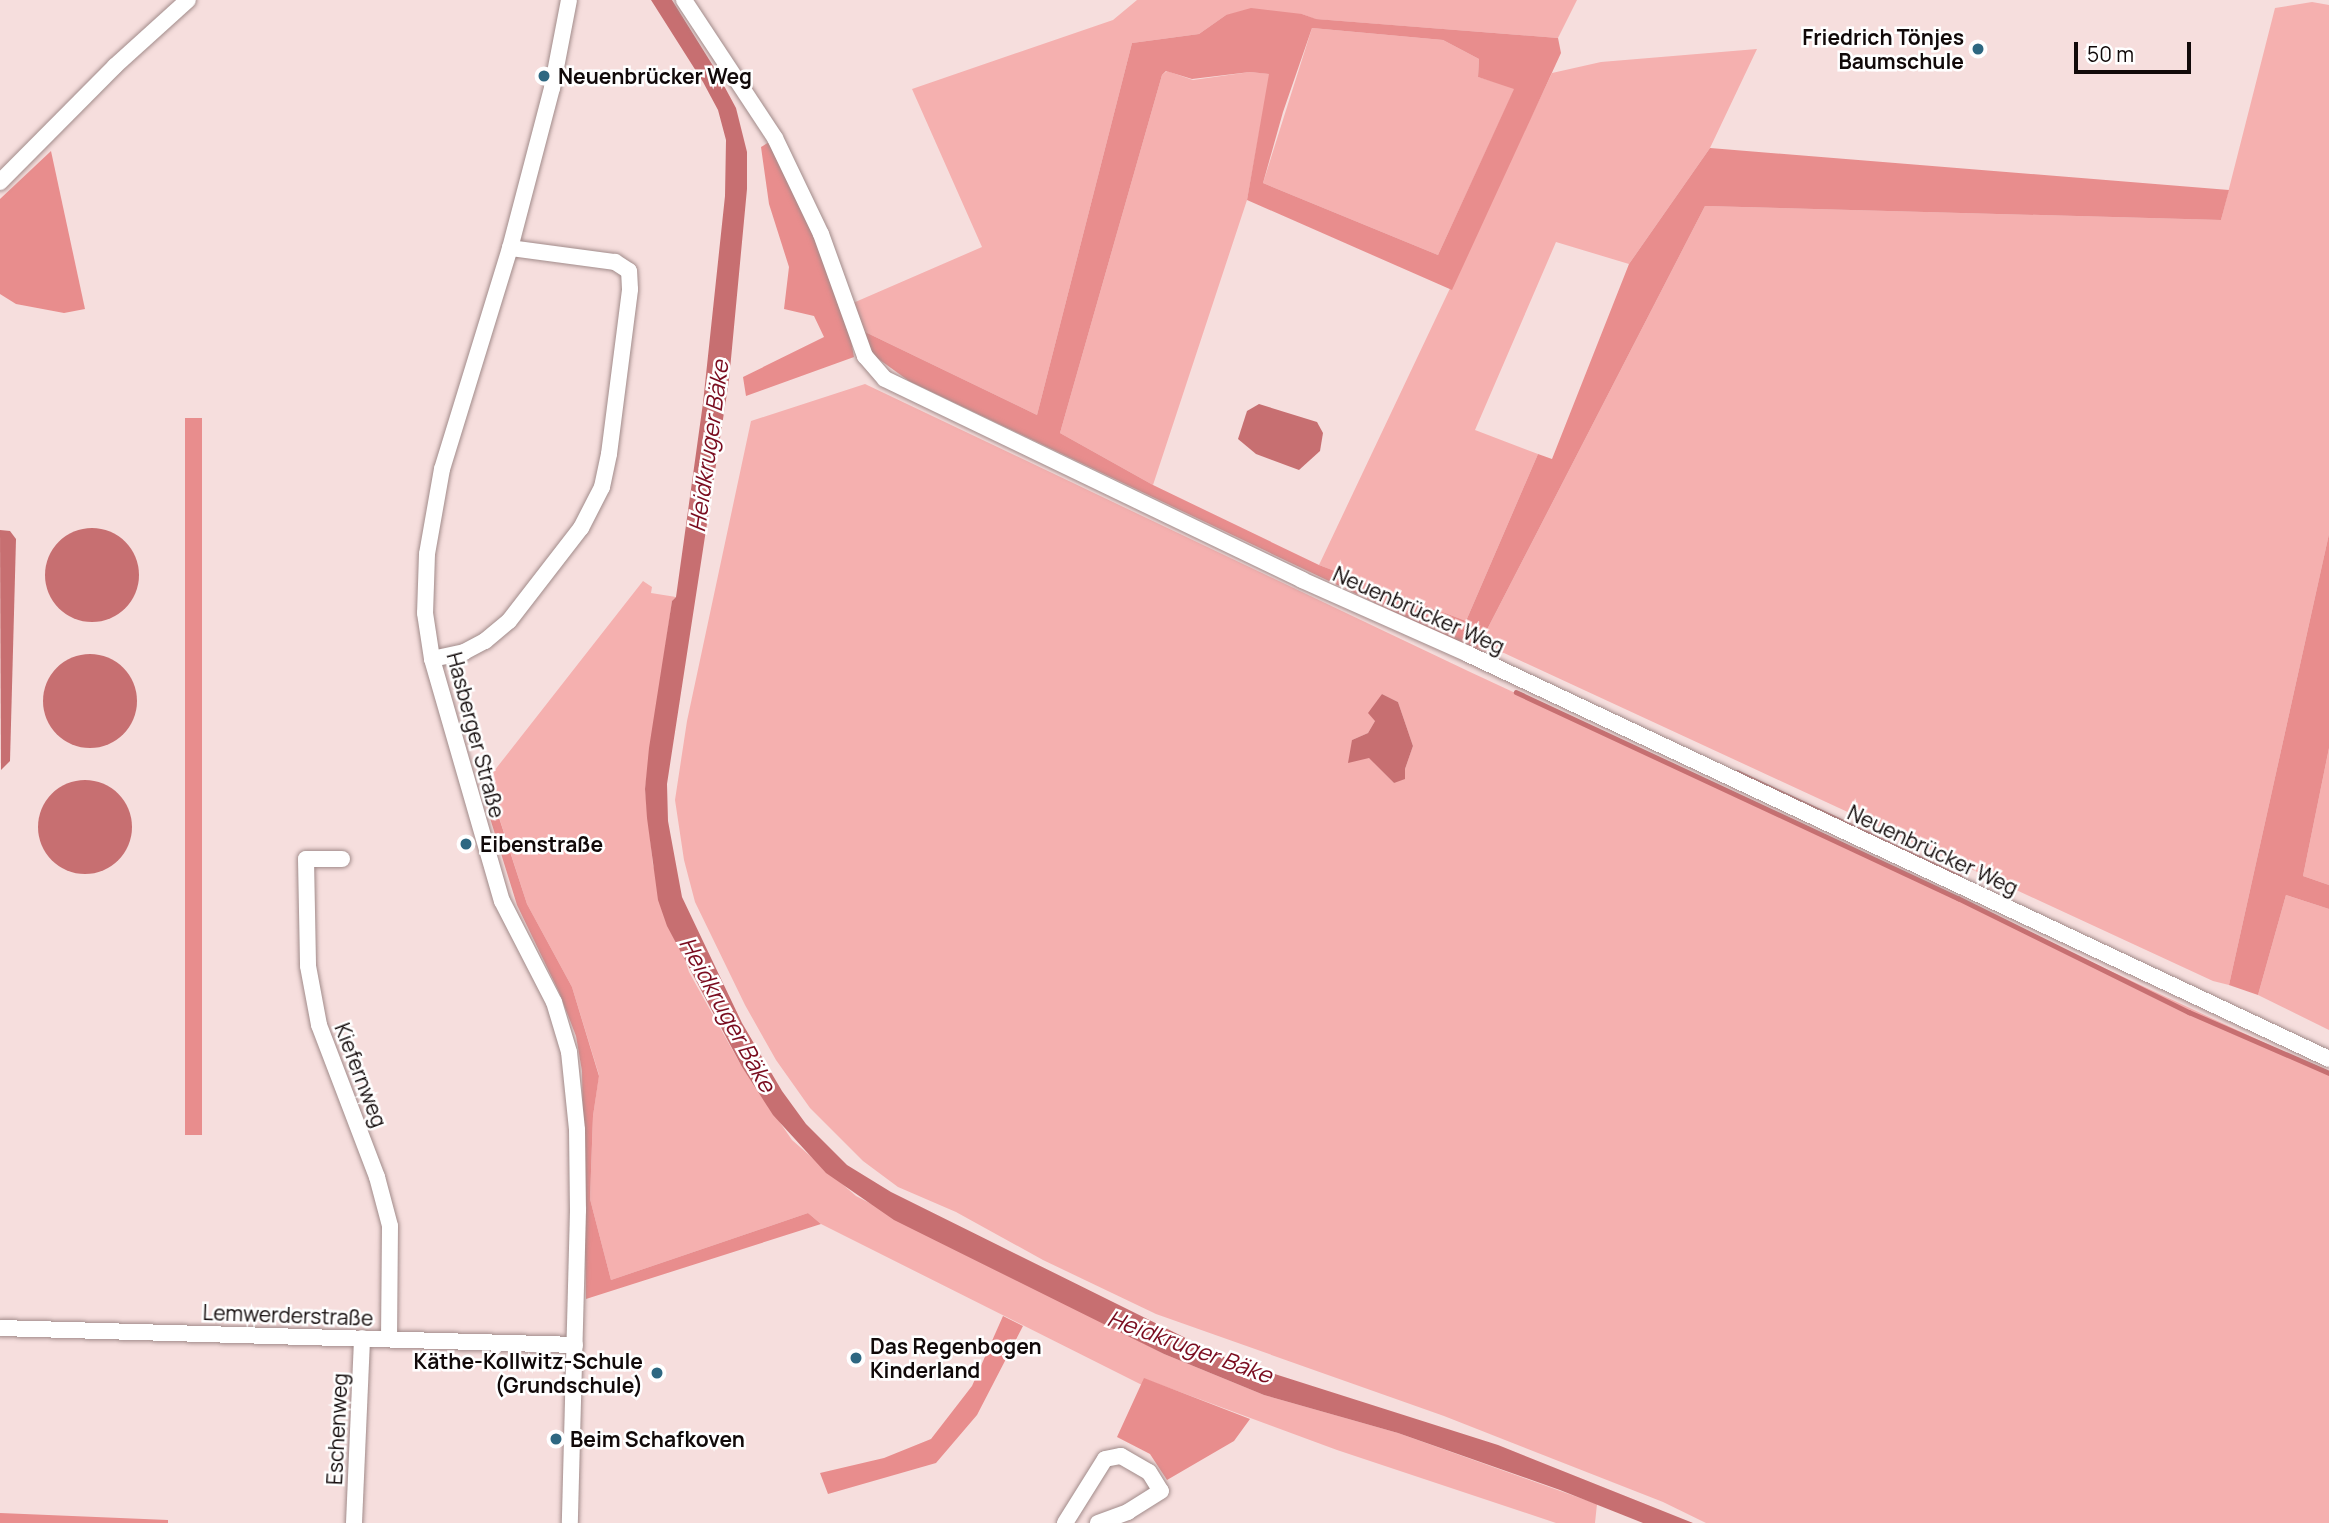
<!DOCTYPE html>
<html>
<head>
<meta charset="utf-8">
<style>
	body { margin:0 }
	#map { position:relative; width:2329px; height:1523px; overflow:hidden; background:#f6dedd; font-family:Manrope,sans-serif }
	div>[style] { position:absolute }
	.green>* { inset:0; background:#f5b0af }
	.forest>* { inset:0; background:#e88d8d; transform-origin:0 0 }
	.water>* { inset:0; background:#c76f71 }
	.round { border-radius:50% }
	.stream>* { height:4.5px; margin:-2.25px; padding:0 2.25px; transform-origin:2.25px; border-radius:2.25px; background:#c76f71 }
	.roads { filter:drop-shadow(0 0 2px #a18b8a) drop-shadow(0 0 2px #a18b8a) }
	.minor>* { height:16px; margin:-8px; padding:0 8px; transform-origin:8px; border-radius:8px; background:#fff }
	.dots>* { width:19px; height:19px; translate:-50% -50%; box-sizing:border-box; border:4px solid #fff; border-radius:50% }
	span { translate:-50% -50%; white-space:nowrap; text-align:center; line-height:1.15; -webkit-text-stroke:5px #fff; paint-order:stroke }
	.poi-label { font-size:21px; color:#110909; font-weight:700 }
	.right { translate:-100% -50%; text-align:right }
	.left { translate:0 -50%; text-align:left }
	.street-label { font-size:21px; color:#110909 }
	.water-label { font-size:23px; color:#7a0c1f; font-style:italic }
	.scale { position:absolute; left:2074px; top:42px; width:117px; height:32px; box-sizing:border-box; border:4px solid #110909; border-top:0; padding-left:9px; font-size:21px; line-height:24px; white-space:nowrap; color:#110909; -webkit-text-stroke:5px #fff; paint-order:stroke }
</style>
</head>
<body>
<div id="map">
	<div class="green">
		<i style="clip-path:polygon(1137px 0,1577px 0,1558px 38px,1315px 19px,1302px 14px,1226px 15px,1199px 34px,1132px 43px,1037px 415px,861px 330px,853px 303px,982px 247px,912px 89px,1113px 20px)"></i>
		<i style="clip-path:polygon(2312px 2px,2329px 5px,2329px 534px,2229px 985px,2213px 981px,1504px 653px,1476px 651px,1705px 206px,2221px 220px,2275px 8px)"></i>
		<i style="clip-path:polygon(1312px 28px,1443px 40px,1479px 59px,1478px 77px,1515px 88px,1438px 255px,1263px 183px)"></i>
		<i style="clip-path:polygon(1757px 49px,1710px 148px,1629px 264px,1556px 242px,1475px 430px,1538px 454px,1466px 621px,1319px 565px,1552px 73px,1601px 62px)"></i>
		<i style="clip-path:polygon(1167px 71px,1193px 80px,1250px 72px,1270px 74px,1247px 200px,1153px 485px,1060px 433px,1162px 75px)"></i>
		<i style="clip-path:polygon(evenodd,865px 384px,1468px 671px,2329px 1073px,2329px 1523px,1706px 1523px,1663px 1502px,1444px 1416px,1156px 1314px,1043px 1260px,956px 1212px,898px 1187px,863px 1161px,810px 1108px,776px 1060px,745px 1005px,695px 902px,684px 860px,675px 800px,687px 721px,751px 421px,865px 384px,1382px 694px,1398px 702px,1413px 746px,1405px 769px,1394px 783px,1352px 740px,1368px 733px,1375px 721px,1382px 694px)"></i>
		<i style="clip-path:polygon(643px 581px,652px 587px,651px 593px,676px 597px,672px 601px,645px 789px,653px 865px,689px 972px,742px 1067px,792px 1140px,856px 1196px,1164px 1354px,1264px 1395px,1398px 1433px,1597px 1504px,1595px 1523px,1556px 1523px,1337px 1450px,1145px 1379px,1142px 1385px,821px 1224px,808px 1213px,611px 1280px,590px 1199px,593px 1116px,599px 1075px,572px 987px,527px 904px,487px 780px)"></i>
		<i style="clip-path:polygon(2329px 748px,2329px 885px,2303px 876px)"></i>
		<i style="clip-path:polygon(2286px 895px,2329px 909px,2329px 1030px,2258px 995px)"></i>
	</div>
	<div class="forest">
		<i style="clip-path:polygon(evenodd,1251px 8px,1302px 14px,1316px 19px,1558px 38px,1561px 53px,1452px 290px,1247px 200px,1269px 74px,1250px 72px,1192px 79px,1166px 71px,1162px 75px,1060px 433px,1153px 485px,1319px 565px,1466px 621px,1538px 454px,1552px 459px,1629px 264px,1710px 148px,2229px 190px,2221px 220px,1705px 206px,1476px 651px,909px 381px,873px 355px,861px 330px,1037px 415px,1132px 43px,1199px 34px,1226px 15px,1251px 8px,1312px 28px,1443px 40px,1479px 59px,1478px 77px,1514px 89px,1438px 255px,1263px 183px,1283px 112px,1312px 28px)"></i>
		<i style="clip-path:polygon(769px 142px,812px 233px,848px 323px,854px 357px,746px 396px,743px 377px,824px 337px,814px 316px,784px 309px,789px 267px,769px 204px,761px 147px)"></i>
		<i style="clip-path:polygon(51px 151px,85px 309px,64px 313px,16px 304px,0 294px,0 199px)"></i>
		<i style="left:185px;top:418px;width:17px;height:717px"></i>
		<i style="clip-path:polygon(2329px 534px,2329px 748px,2303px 876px,2329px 885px,2329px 909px,2286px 895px,2258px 995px,2229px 985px)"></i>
		<i style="clip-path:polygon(491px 793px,527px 904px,572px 987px,599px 1076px,593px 1116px,590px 1199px,611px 1280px,808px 1213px,821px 1224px,586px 1299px,582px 1071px,576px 1036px,559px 992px,517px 905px,485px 802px)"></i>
		<i style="clip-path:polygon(1003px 1316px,1023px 1326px,977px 1415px,936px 1463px,828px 1494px,820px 1473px,884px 1458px,931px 1439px,972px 1386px)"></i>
		<i style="clip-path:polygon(1144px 1378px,1250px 1419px,1234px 1441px,1167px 1480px,1150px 1454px,1117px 1437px)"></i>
		<i style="clip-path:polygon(0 1513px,168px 1520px,168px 1523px,0 1523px)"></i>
	</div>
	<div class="water">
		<i style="clip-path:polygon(651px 0,672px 0,715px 69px,736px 108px,747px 152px,747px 189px,729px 380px,667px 784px,668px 821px,682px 897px,742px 1023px,782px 1091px,806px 1124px,847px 1165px,891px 1192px,1228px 1359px,1498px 1445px,1693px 1523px,1643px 1523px,1560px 1490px,1398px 1433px,1264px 1395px,1164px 1354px,894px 1220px,826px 1173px,773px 1115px,742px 1067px,667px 926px,658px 900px,647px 818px,645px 789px,649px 748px,672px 601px,676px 597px,703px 403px,725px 196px,726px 140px,718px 110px,703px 82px)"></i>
		<i style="clip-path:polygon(1259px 404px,1317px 422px,1323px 433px,1320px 451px,1299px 470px,1256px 454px,1238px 439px,1247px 411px)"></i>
		<i class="round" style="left:45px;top:528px;width:94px;height:94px"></i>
		<i style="clip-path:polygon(0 530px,10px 531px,16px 539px,10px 761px,1px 770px)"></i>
		<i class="round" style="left:43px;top:654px;width:94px;height:94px"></i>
		<i style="clip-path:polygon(1382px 694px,1398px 702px,1413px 746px,1405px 769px,1405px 779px,1394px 783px,1369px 758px,1348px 763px,1352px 740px,1368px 733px,1375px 721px,1368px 713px)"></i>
		<i class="round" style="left:38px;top:780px;width:94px;height:94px"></i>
	</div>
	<div class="stream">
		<i style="left:1516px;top:692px;width:488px;rotate:25deg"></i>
		<i style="left:1958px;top:898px;width:258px;rotate:26.3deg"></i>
		<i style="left:2189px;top:1012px;width:153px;rotate:23.5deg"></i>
		<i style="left:1737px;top:772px;width:246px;rotate:25.2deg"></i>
	</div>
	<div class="roads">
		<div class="minor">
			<i style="left:569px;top:0;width:90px;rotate:100.9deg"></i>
			<i style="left:552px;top:88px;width:165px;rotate:104.7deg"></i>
			<i style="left:510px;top:248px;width:231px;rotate:107.1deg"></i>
			<i style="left:442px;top:469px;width:86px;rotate:100deg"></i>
			<i style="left:427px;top:554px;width:59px;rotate:91.9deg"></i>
			<i style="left:425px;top:613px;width:47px;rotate:81.3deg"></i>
			<i style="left:432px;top:659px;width:252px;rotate:73.9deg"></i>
			<i style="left:502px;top:901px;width:114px;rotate:62.8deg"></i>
			<i style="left:554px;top:1002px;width:52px;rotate:73.3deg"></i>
			<i style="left:569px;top:1052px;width:78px;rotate:84.1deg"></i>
			<i style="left:577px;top:1130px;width:80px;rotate:89.3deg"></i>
			<i style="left:578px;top:1210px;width:313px;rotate:91.5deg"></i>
			<i style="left:684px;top:0;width:165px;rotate:56.6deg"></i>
			<i style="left:775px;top:138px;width:106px;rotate:64.4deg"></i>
			<i style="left:821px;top:234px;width:130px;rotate:70.2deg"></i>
			<i style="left:865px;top:356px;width:30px;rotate:49deg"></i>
			<i style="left:885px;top:379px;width:463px;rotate:25.7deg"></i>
			<i style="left:1302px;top:580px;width:182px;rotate:24deg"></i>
			<i style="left:1468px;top:654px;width:951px;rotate:25.19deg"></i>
			<i style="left:0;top:182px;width:163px;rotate:-45.2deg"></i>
			<i style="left:115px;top:66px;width:98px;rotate:-42.1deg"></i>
			<i style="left:432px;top:659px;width:33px;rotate:-12deg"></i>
			<i style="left:464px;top:652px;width:24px;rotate:-28deg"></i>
			<i style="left:485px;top:641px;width:31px;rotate:-40deg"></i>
			<i style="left:509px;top:621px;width:118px;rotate:-52.3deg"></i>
			<i style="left:581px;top:528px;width:46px;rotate:-62.9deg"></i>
			<i style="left:602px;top:487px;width:34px;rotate:-78deg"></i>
			<i style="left:609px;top:454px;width:166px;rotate:-82.7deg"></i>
			<i style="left:630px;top:289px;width:18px;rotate:-93deg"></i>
			<i style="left:629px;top:271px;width:17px;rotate:-147deg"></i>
			<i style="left:615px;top:262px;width:106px;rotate:-172.4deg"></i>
			<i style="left:342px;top:859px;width:36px;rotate:180deg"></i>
			<i style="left:306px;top:859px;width:107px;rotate:88.9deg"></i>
			<i style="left:308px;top:966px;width:60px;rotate:79.4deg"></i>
			<i style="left:319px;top:1025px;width:163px;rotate:69.1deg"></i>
			<i style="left:377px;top:1177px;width:51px;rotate:75.1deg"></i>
			<i style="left:390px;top:1226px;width:113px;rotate:90.5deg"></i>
			<i style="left:0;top:1328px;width:575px;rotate:1.69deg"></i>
			<i style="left:354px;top:1523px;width:185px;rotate:-87.5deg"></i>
			<i style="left:1065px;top:1523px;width:75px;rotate:-58deg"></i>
			<i style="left:1105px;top:1459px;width:16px;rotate:-11deg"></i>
			<i style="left:1121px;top:1456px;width:32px;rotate:30deg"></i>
			<i style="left:1149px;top:1472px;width:22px;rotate:58deg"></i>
			<i style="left:1161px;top:1491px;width:39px;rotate:148deg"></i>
			<i style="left:1128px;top:1512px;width:32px;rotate:160deg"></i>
		</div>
	</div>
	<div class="dots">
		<i style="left:1978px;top:49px;background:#2e6781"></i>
		<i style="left:544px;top:76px;background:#2e6781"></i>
		<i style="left:466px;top:844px;background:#2e6781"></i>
		<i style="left:856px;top:1358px;background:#2e6781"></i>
		<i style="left:657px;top:1373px;background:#2e6781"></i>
		<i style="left:556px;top:1439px;background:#2e6781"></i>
	</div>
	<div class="poi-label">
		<span class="right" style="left:1964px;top:49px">Friedrich Tönjes<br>Baumschule</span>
		<span class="left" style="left:558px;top:76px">Neuenbrücker Weg</span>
		<span class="left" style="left:480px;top:844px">Eibenstraße</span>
		<span class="left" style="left:870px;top:1358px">Das Regenbogen<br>Kinderland</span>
		<span class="right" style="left:643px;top:1373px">Käthe-Kollwitz-Schule<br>(Grundschule)</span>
		<span class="left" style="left:570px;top:1439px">Beim Schafkoven</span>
	</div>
	<div class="street-label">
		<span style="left:1419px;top:610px;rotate:24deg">Neuenbrücker Weg</span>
		<span style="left:476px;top:735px;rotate:75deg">Hasberger Straße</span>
		<span style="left:1933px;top:850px;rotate:25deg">Neuenbrücker Weg</span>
		<span style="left:361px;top:1075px;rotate:69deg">Kiefernweg</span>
		<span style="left:288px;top:1315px;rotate:2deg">Lemwerderstraße</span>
		<span style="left:337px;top:1429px;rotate:-87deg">Eschenweg</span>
	</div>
	<div class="water-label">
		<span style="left:708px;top:446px;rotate:-82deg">Heidkruger Bäke</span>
		<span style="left:728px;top:1014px;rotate:61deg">Heidkruger Bäke</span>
		<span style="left:1190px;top:1346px;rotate:20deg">Heidkruger Bäke</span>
	</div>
	<div class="scale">50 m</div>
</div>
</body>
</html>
